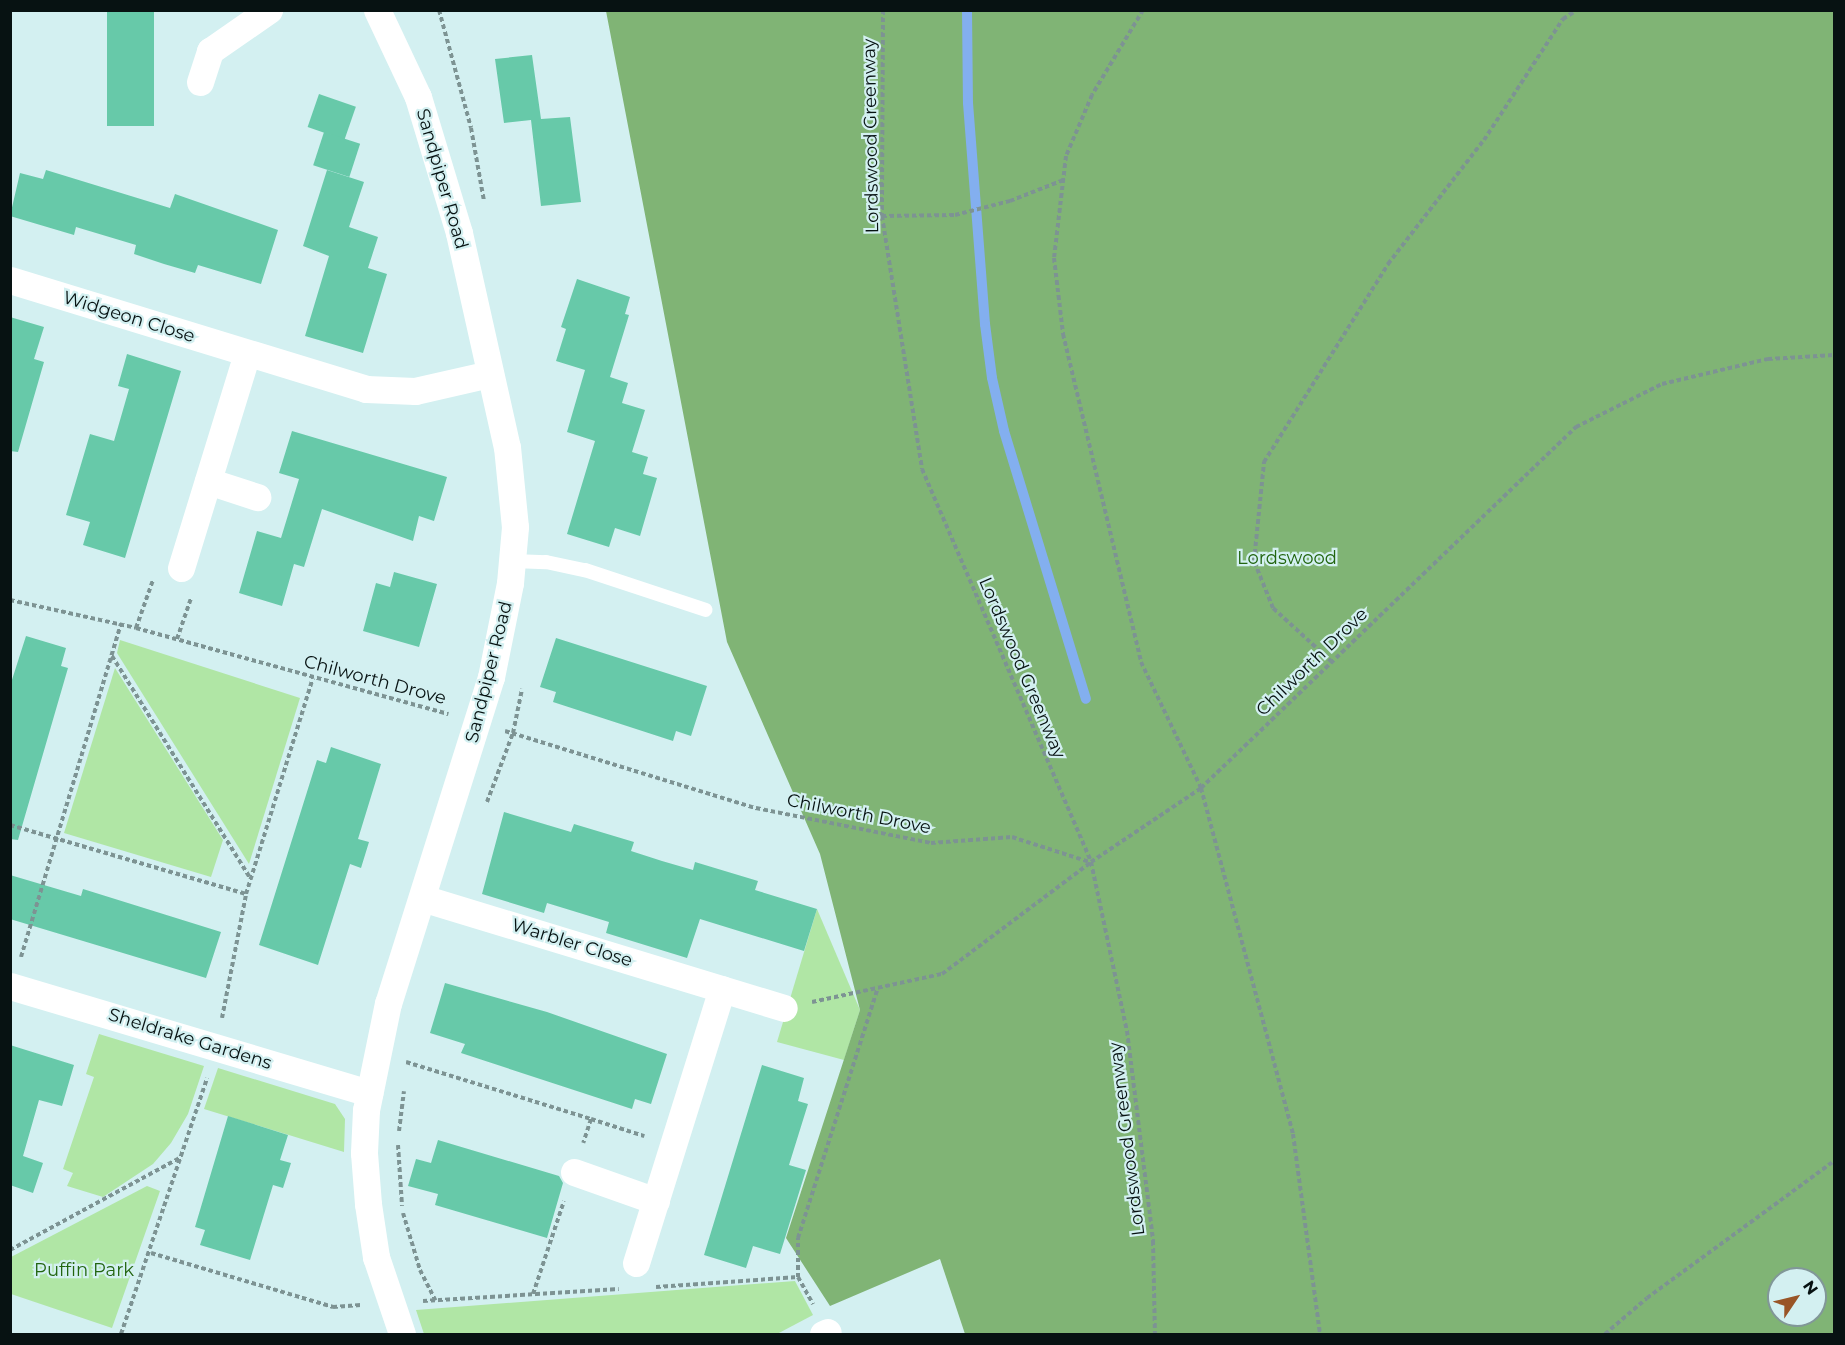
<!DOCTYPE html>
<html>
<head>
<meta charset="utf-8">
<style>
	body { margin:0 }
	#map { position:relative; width:1845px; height:1345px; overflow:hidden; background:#d3f0f1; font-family:Montserrat,sans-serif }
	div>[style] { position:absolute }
	.green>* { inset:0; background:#b0e6a5 }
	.forest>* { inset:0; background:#80b475 }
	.stream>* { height:10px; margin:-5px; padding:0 5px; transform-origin:5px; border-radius:5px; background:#83afef }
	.building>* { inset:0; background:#67c9a9; transform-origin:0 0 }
	.path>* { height:4px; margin-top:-2px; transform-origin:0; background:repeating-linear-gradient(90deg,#7d9393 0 4.5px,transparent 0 7.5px) }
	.lane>* { height:14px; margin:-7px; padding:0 7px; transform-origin:7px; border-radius:7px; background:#fff }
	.street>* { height:27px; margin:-13.5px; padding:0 13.5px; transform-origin:13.5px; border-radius:13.5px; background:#fff }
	span { translate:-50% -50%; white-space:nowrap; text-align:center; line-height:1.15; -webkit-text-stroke:4.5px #d3f0f1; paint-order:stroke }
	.street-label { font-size:18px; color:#071212 }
	.park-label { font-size:18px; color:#22650f }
	.frame { position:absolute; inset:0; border:12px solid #071212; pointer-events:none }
	.north { position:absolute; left:1767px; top:1267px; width:60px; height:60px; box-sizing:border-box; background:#d3f0f1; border:2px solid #819798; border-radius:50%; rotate:55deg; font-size:16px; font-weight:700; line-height:24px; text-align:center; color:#071212 }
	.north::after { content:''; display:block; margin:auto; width:21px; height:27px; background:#995527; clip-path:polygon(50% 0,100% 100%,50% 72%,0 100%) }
</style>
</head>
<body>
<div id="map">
	<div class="green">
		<i style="clip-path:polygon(120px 640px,300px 698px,249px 864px,117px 653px)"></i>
		<i style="clip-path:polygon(115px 668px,223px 840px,211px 877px,64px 833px)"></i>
		<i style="clip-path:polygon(817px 909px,860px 1010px,844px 1060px,777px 1042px)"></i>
		<i style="clip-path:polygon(99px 1034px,204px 1066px,188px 1114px,171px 1143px,153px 1164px,103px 1197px,67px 1186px,73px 1173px,63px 1169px,94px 1077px,86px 1074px)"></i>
		<i style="clip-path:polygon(218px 1068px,335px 1104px,345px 1119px,344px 1152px,204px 1109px)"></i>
		<i style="clip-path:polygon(147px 1186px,160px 1191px,112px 1328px,11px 1294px,11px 1257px)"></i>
		<i style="clip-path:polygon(795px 1281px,813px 1315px,777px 1334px,424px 1334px,416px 1310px)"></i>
	</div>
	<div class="forest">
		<i style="clip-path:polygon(evenodd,606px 11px,1834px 11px,1834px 1334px,965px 1334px,940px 1259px,830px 1306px,786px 1238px,860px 1010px,820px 854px,727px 642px,606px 11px,1779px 1279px,1815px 1279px,1815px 1315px,1779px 1315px,1779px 1279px)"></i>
	</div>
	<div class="stream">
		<i style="left:967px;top:10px;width:93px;rotate:89.4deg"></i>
		<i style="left:968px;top:103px;width:222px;rotate:85.6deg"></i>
		<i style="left:985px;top:324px;width:54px;rotate:82.6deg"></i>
		<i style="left:992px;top:378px;width:54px;rotate:77.2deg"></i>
		<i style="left:1004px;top:431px;width:280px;rotate:73deg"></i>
	</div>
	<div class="building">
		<i style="left:107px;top:10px;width:47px;height:116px"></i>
		<i style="clip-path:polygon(532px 55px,541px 119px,570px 117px,581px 202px,541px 206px,531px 120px,504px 123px,495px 59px)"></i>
		<i style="left:319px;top:94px;width:39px;height:35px;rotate:19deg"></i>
		<i style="left:324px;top:132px;width:38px;height:35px;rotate:18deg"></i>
		<i style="clip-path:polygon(46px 170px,170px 208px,175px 194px,278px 230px,261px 284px,198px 265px,195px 273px,164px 264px,134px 254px,136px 245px,76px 227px,74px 235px,10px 216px,20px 173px,43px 179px)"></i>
		<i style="clip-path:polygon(327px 170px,364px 182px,349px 227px,378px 237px,368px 268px,387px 274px,363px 353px,305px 336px,329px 256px,303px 246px)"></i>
		<i style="clip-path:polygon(577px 279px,630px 297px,625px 314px,629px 315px,610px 377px,628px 383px,622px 403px,645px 410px,632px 452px,648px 457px,643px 474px,657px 478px,640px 536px,615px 528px,609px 547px,567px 534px,595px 441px,567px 432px,585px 370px,556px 361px,566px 329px,561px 327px)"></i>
		<i style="clip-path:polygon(10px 317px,44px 327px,34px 359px,44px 362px,18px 452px,10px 451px)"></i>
		<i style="clip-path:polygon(127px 354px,181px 371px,125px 558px,83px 545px,90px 522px,66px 515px,90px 434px,114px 441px,129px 389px,118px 386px)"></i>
		<i style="clip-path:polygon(292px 431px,447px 477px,434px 521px,419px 516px,413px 541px,322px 509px,304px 567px,294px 564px,282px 606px,239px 593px,257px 531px,281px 538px,299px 479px,279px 473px)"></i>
		<i style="clip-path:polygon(394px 572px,437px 584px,419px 647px,363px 631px,376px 583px,390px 587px)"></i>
		<i style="clip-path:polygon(26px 636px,66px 648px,61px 666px,68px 668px,18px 840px,10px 839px,10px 686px)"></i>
		<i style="clip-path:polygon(556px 638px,707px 686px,691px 736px,676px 731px,673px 741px,553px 702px,556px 692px,540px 687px)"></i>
		<i style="clip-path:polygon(331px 747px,381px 764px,358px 839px,369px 842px,361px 868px,350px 864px,318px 965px,259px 945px,317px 760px,326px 763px)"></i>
		<i style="clip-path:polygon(504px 812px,571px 832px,574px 824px,634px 842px,631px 851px,662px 861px,693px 870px,695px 862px,758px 881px,755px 890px,817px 909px,804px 951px,700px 919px,687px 958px,606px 933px,609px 922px,547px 903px,544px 913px,482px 894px)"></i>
		<i style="clip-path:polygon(10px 875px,81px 896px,83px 889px,221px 932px,206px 978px,10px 919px)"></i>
		<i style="clip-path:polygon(445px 983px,547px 1012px,667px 1054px,651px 1104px,635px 1099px,632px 1109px,461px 1053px,465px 1044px,430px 1033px)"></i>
		<i style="clip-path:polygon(10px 1045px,74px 1065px,62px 1106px,39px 1100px,23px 1156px,43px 1163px,33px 1193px,10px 1185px)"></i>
		<i style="clip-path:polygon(762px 1065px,804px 1078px,798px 1101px,808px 1104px,789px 1165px,806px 1170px,780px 1254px,753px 1246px,746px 1268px,704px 1255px)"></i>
		<i style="clip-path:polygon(228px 1116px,288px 1135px,280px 1160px,291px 1163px,283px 1188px,273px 1185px,250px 1260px,200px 1245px,205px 1230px,195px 1227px)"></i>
		<i style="clip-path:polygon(438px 1140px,559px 1176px,563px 1183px,547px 1238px,435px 1205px,438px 1194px,408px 1186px,416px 1159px,431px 1163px)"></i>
	</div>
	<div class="path">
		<i style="left:439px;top:10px;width:122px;rotate:74.8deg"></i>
		<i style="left:471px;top:128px;width:74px;rotate:79.9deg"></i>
		<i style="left:883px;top:10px;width:206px;rotate:90.3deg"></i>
		<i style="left:882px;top:216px;width:256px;rotate:81deg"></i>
		<i style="left:922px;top:469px;width:428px;rotate:66.7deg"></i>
		<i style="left:1091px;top:862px;width:173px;rotate:78deg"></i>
		<i style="left:1127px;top:1031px;width:212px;rotate:82.9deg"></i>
		<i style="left:1153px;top:1241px;width:93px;rotate:88.8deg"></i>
		<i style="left:1143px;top:10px;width:99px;rotate:121deg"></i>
		<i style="left:1092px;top:95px;width:66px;rotate:113.1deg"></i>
		<i style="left:1066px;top:156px;width:103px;rotate:96.7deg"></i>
		<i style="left:1054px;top:258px;width:77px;rotate:83.2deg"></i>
		<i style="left:1063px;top:334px;width:337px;rotate:76.6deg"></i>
		<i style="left:1141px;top:662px;width:140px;rotate:64.5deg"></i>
		<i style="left:1201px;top:788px;width:358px;rotate:75.1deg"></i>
		<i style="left:1293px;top:1134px;width:202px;rotate:82.3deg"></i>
		<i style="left:882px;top:216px;width:73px;rotate:-0.8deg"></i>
		<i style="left:955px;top:215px;width:57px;rotate:-14.3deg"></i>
		<i style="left:1010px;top:201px;width:57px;rotate:-21.6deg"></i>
		<i style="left:10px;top:600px;width:129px;rotate:12.5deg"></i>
		<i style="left:136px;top:628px;width:324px;rotate:15.4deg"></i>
		<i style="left:136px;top:628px;width:51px;rotate:-70.5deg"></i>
		<i style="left:177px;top:639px;width:43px;rotate:-71.1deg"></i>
		<i style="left:112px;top:656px;width:261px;rotate:58.1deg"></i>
		<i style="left:1332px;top:662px;width:80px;rotate:-137.5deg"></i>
		<i style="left:1273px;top:608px;width:51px;rotate:-112deg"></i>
		<i style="left:1254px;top:561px;width:100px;rotate:-84.2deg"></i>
		<i style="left:1264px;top:462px;width:234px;rotate:-57.9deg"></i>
		<i style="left:1388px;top:264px;width:157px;rotate:-52.3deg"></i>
		<i style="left:1484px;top:140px;width:145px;rotate:-56.9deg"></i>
		<i style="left:1563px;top:19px;width:17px;rotate:-33deg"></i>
		<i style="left:505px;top:731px;width:263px;rotate:17.1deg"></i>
		<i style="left:756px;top:808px;width:178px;rotate:11.3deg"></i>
		<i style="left:931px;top:843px;width:81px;rotate:-4.2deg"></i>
		<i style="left:1012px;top:837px;width:82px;rotate:17.8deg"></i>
		<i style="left:487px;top:802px;width:74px;rotate:-69.4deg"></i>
		<i style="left:513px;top:733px;width:45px;rotate:-78.4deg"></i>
		<i style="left:10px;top:825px;width:246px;rotate:16.3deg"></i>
		<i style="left:21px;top:957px;width:348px;rotate:-73.3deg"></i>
		<i style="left:812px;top:1002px;width:133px;rotate:-12.2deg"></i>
		<i style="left:942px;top:974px;width:186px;rotate:-36.9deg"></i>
		<i style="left:1091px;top:862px;width:133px;rotate:-33.9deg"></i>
		<i style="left:1201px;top:788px;width:521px;rotate:-43.91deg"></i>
		<i style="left:1576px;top:427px;width:96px;rotate:-26.6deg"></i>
		<i style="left:1662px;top:384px;width:109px;rotate:-13.3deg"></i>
		<i style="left:1768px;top:359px;width:66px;rotate:-3.5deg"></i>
		<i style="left:222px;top:1018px;width:126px;rotate:-79deg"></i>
		<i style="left:246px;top:894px;width:226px;rotate:-72.8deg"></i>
		<i style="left:406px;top:1062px;width:194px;rotate:17.1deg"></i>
		<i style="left:591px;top:1119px;width:25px;rotate:108deg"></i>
		<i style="left:591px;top:1119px;width:56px;rotate:17.8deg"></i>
		<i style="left:399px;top:1131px;width:40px;rotate:-82.9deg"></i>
		<i style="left:398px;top:1145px;width:61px;rotate:86.2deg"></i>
		<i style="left:403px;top:1213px;width:59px;rotate:73.4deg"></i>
		<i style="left:420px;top:1270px;width:34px;rotate:63deg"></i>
		<i style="left:10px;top:1250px;width:195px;rotate:-28.5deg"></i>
		<i style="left:151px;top:1253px;width:190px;rotate:16.5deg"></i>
		<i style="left:333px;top:1307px;width:28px;rotate:-4deg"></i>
		<i style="left:798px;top:1277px;width:39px;rotate:-90deg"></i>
		<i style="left:798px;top:1238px;width:262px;rotate:-72.3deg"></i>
		<i style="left:656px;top:1287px;width:142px;rotate:-4deg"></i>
		<i style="left:798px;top:1277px;width:31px;rotate:61deg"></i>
		<i style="left:533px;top:1294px;width:98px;rotate:-71.6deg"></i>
		<i style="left:423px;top:1301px;width:196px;rotate:-3.5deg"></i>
		<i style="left:121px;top:1334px;width:270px;rotate:-71.4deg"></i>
		<i style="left:1605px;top:1334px;width:55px;rotate:-40.6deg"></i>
		<i style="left:1647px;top:1298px;width:232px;rotate:-36.2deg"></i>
	</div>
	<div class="lane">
		<i style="left:513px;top:561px;width:33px;rotate:2deg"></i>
		<i style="left:546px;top:562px;width:40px;rotate:12deg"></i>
		<i style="left:585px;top:570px;width:127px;rotate:18.3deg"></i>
	</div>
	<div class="street">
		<i style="left:377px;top:10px;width:96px;rotate:64.8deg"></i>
		<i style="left:418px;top:97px;width:142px;rotate:73.2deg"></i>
		<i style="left:459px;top:233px;width:219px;rotate:77.4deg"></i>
		<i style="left:507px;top:447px;width:80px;rotate:84.3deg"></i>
		<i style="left:515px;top:527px;width:56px;rotate:95.1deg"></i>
		<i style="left:510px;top:583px;width:96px;rotate:101.4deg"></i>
		<i style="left:491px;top:677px;width:342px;rotate:107.5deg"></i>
		<i style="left:388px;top:1003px;width:109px;rotate:101.6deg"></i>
		<i style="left:366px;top:1110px;width:43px;rotate:92.7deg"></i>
		<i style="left:364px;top:1153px;width:51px;rotate:85.5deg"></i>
		<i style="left:368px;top:1204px;width:54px;rotate:81.4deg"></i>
		<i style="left:376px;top:1257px;width:81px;rotate:71.3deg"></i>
		<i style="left:200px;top:82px;width:33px;rotate:-72deg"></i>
		<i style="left:210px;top:51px;width:72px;rotate:-34.8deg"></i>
		<i style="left:10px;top:280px;width:372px;rotate:17deg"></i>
		<i style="left:366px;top:389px;width:49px;rotate:2.3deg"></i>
		<i style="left:415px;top:391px;width:77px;rotate:-12.8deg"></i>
		<i style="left:208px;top:481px;width:52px;rotate:18.1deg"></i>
		<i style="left:181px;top:568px;width:224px;rotate:-72.9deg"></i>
		<i style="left:422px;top:898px;width:378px;rotate:16.9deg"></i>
		<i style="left:10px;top:986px;width:375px;rotate:16.6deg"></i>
		<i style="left:574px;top:1172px;width:87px;rotate:19.5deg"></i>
		<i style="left:636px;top:1263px;width:287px;rotate:-72.6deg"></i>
		<i style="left:823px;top:1334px;width:5px;rotate:-22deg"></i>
	</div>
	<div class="street-label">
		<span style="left:871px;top:136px;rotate:-91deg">Lordswood Greenway</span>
		<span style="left:442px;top:179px;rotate:74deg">Sandpiper Road</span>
		<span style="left:129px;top:317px;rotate:17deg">Widgeon Close</span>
		<span style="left:1312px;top:662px;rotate:-44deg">Chilworth Drove</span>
		<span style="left:1022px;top:668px;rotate:67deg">Lordswood Greenway</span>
		<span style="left:489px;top:672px;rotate:-76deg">Sandpiper Road</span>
		<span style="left:375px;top:680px;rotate:15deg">Chilworth Drove</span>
		<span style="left:859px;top:814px;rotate:11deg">Chilworth Drove</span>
		<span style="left:572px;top:943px;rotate:17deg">Warbler Close</span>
		<span style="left:190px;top:1039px;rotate:17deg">Sheldrake Gardens</span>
		<span style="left:1127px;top:1139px;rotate:-97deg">Lordswood Greenway</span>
	</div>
	<div class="park-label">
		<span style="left:1287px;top:558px">Lordswood</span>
		<span style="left:84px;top:1270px">Puffin Park</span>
	</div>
	<div class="frame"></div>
	<div class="north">N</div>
</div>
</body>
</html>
